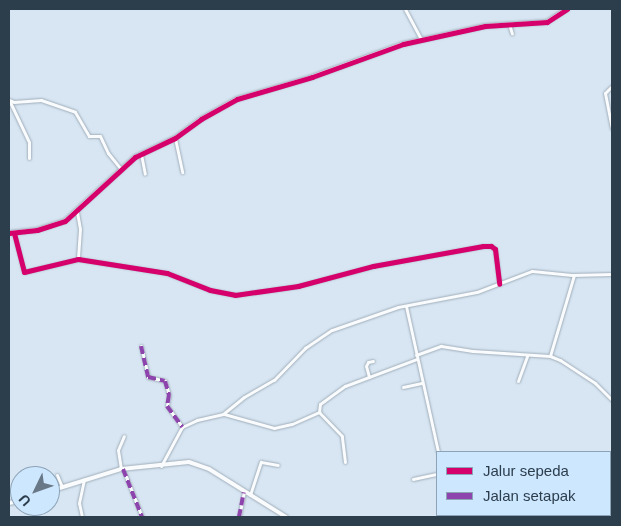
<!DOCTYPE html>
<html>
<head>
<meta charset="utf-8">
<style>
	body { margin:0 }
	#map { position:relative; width:621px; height:526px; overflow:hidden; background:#d8e6f3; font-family:Helvetica,sans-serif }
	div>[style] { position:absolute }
	.roads { filter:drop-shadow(0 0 1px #a0aeba) drop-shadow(0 0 1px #a0aeba) }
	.minor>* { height:3px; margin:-1.5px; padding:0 1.5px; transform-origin:1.5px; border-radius:1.5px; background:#f9fbfd }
	.tertiary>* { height:4px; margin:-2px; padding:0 2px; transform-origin:2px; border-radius:2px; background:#f9fbfd }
	.quiet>* { height:4px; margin-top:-2px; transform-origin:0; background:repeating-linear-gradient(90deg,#8e44ad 0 8px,transparent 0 12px) }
	.cycleway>* { height:5px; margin:-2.5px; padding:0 2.5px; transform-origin:2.5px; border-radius:2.5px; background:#d6006c }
	span { translate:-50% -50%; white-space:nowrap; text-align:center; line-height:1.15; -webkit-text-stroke:4px #cde7fe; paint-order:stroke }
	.frame { position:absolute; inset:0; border:10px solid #2c3d4c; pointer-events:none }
	.legend { position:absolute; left:436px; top:451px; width:175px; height:65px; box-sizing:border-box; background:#cde7fe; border:1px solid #8da3b7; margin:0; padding:6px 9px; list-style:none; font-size:15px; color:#2c3d4c }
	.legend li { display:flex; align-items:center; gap:10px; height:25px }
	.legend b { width:25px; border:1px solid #8da3b7 }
	.north { position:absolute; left:10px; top:466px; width:50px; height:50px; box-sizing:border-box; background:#cde7fe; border:1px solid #8da3b7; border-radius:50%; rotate:228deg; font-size:14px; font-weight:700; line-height:20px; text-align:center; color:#2c3d4c }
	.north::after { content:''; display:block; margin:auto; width:18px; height:22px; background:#687886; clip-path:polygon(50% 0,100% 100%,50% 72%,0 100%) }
</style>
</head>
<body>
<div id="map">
	<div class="roads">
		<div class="minor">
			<i style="left:405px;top:9px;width:34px;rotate:62deg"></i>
			<i style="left:509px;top:24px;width:10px;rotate:73deg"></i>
			<i style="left:612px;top:86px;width:10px;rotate:135deg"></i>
			<i style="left:605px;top:93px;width:36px;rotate:79deg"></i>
			<i style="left:9px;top:100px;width:5px;rotate:22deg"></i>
			<i style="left:14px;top:102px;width:27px;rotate:-4deg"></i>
			<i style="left:41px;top:100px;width:36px;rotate:19deg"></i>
			<i style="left:75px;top:112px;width:28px;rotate:60deg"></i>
			<i style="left:89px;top:136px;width:11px"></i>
			<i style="left:100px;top:136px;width:19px;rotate:65deg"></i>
			<i style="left:108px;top:153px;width:21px;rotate:51deg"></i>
			<i style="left:10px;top:102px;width:44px;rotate:64.6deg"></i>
			<i style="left:29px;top:142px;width:16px;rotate:90deg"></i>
			<i style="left:175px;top:138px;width:35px;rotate:78deg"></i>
			<i style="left:141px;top:154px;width:20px;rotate:79deg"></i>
			<i style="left:77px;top:212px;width:17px;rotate:80deg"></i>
			<i style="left:80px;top:229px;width:30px;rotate:94deg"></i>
			<i style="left:14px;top:233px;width:40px;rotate:75.6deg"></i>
			<i style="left:24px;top:272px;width:56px;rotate:-13.5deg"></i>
			<i style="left:78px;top:259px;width:90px;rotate:8.9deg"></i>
			<i style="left:167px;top:273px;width:46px;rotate:21.6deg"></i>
			<i style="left:210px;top:290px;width:25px;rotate:11deg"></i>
			<i style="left:235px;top:295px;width:64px;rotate:-8.1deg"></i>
			<i style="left:298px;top:286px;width:78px;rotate:-14.9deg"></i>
			<i style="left:373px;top:266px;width:112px;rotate:-10.3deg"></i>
			<i style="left:483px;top:246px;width:8px"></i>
			<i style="left:491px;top:246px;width:5px;rotate:37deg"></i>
			<i style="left:495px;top:249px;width:35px;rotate:83deg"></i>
			<i style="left:406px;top:306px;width:149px;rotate:77.6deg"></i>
			<i style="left:141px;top:346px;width:32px;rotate:77deg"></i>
			<i style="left:148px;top:377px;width:17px;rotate:13deg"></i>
			<i style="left:165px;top:381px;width:15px;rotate:74deg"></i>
			<i style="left:169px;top:395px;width:11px;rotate:100deg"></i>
			<i style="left:167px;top:406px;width:26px;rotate:54deg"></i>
			<i style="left:416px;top:355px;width:27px;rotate:-20deg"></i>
			<i style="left:441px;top:346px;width:32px;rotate:9deg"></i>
			<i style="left:473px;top:351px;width:77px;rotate:3.7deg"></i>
			<i style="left:550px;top:356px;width:11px;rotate:22deg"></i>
			<i style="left:560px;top:360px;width:42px;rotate:33.3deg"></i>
			<i style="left:595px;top:383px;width:24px;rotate:45deg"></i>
			<i style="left:550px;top:356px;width:84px;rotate:-73.5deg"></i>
			<i style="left:369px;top:377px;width:11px;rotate:-105deg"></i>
			<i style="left:366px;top:366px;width:4px;rotate:-63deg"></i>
			<i style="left:368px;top:362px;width:5px;rotate:-11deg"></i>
			<i style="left:518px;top:381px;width:27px;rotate:-70deg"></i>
			<i style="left:403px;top:387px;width:19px;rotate:-12deg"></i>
			<i style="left:224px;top:414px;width:52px;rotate:15.6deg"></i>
			<i style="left:274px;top:428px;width:18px;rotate:-13deg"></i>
			<i style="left:292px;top:424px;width:30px;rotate:-24deg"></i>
			<i style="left:345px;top:462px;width:26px;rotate:-97deg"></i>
			<i style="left:342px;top:436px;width:33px;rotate:-134deg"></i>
			<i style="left:319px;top:412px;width:8px;rotate:-83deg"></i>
			<i style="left:320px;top:404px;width:31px;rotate:-36deg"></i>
			<i style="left:345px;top:386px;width:77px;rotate:-20.6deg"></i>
			<i style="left:161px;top:466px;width:44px;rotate:-61.7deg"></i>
			<i style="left:182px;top:427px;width:17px;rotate:-25deg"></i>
			<i style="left:197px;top:420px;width:27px;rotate:-13deg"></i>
			<i style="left:223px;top:414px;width:27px;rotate:-39deg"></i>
			<i style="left:244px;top:397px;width:34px;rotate:-30deg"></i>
			<i style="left:274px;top:380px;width:45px;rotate:-45.9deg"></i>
			<i style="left:305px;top:348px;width:32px;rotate:-34deg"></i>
			<i style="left:332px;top:330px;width:70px;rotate:-19.2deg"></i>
			<i style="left:398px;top:307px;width:80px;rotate:-10.8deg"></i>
			<i style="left:477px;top:292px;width:59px;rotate:-20.9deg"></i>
			<i style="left:532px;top:271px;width:40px;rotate:5.7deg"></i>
			<i style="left:572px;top:275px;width:40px;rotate:-1.4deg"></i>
			<i style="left:121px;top:469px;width:19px;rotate:-99deg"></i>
			<i style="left:118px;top:450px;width:15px;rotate:-67deg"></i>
			<i style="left:123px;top:469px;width:52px;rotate:68.4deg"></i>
			<i style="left:57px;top:475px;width:13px;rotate:67deg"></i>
			<i style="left:413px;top:479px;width:25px;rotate:-12deg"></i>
			<i style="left:250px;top:495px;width:35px;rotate:-72deg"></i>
			<i style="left:261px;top:462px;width:17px;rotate:10deg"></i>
			<i style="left:453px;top:515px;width:2px;rotate:90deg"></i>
			<i style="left:82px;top:517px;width:14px;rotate:-102deg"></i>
			<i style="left:79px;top:503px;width:24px;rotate:-78deg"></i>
			<i style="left:239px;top:517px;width:25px;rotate:-79deg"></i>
		</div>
		<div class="tertiary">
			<i style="left:9px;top:233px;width:28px;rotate:-6deg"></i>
			<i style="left:37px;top:230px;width:29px;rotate:-18deg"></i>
			<i style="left:65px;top:221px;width:95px;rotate:-42.4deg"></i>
			<i style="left:135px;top:157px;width:44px;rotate:-25.4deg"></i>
			<i style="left:175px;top:138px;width:32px;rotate:-36deg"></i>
			<i style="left:201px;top:119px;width:41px;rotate:-29.1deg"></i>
			<i style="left:237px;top:99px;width:78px;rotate:-16.3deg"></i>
			<i style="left:312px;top:77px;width:97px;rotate:-19.9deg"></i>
			<i style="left:403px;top:44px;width:84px;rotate:-12.4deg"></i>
			<i style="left:485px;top:26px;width:62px;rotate:-3.7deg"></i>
			<i style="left:547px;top:22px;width:24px;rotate:-33deg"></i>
			<i style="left:50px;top:491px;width:74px;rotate:-17.2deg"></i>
			<i style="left:121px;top:469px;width:68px;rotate:-5.9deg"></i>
			<i style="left:189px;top:462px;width:21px;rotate:19deg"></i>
			<i style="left:209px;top:469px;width:91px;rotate:31.9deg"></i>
			<i style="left:9px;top:503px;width:11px;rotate:-10deg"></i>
		</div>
	</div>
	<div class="quiet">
		<i style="left:141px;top:346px;width:32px;rotate:77deg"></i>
		<i style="left:148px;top:377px;width:17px;rotate:13deg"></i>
		<i style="left:165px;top:381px;width:15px;rotate:74deg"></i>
		<i style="left:169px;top:395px;width:11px;rotate:100deg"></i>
		<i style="left:167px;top:406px;width:26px;rotate:54deg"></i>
		<i style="left:123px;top:469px;width:52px;rotate:68.4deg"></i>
		<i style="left:239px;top:517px;width:25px;rotate:-79deg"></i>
	</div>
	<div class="cycleway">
		<i style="left:9px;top:233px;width:28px;rotate:-6deg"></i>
		<i style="left:37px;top:230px;width:29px;rotate:-18deg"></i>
		<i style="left:65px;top:221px;width:95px;rotate:-42.4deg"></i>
		<i style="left:135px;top:157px;width:44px;rotate:-25.4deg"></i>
		<i style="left:175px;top:138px;width:32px;rotate:-36deg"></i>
		<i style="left:201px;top:119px;width:41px;rotate:-29.1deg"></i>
		<i style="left:237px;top:99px;width:78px;rotate:-16.3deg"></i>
		<i style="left:312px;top:77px;width:97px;rotate:-19.9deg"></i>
		<i style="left:403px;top:44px;width:84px;rotate:-12.4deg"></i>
		<i style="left:485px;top:26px;width:62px;rotate:-3.7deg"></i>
		<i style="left:547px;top:22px;width:24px;rotate:-33deg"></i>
		<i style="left:14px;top:233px;width:40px;rotate:75.6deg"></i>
		<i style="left:24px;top:272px;width:56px;rotate:-13.5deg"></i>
		<i style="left:78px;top:259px;width:90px;rotate:8.9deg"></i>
		<i style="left:167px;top:273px;width:46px;rotate:21.6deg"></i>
		<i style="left:210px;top:290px;width:25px;rotate:11deg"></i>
		<i style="left:235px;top:295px;width:64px;rotate:-8.1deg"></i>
		<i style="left:298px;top:286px;width:78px;rotate:-14.9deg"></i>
		<i style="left:373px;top:266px;width:112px;rotate:-10.3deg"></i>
		<i style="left:483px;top:246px;width:8px"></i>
		<i style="left:491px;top:246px;width:5px;rotate:37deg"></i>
		<i style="left:495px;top:249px;width:35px;rotate:83deg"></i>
	</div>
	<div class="frame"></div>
	<ul class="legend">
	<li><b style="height:6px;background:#d6006c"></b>Jalur sepeda</li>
	<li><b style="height:6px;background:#8e44ad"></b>Jalan setapak</li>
	</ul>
	<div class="north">U</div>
</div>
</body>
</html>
